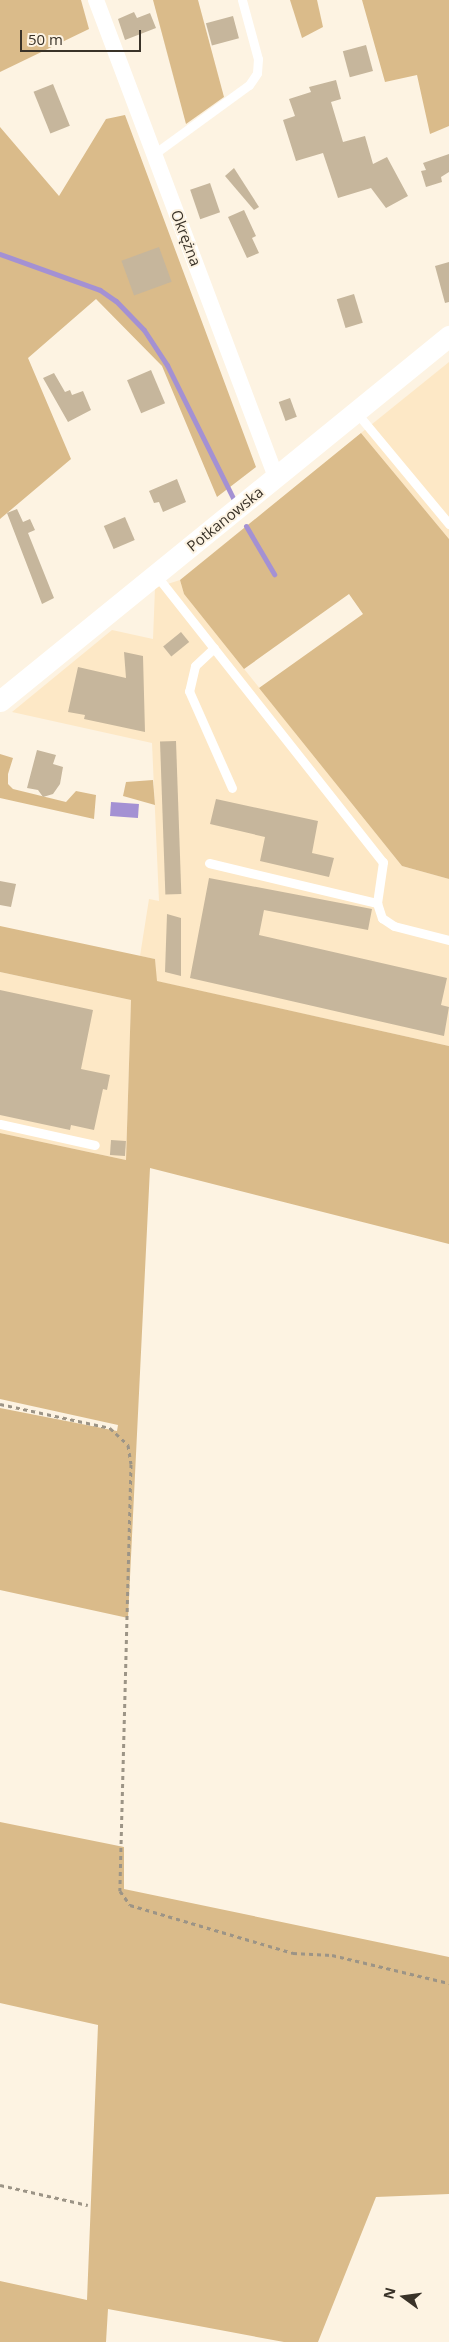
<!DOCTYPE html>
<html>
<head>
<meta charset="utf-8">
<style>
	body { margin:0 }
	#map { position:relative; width:449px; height:2342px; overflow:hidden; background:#fdf3e2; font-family:"Open Sans",sans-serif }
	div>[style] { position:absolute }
	.built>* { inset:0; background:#fde8c6 }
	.green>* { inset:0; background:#dabb8a }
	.water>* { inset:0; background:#a491d3; transform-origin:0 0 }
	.stream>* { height:5px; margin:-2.5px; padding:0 2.5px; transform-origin:2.5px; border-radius:2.5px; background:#a491d3 }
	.building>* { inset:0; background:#c6b69c; transform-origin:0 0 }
	.path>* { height:3px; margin-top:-1.5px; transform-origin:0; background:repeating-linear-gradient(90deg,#9c9486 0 4px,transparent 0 8px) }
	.service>* { height:9px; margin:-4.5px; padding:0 4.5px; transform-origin:4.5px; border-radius:4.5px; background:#fff }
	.minor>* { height:16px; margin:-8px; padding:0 8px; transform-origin:8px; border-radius:8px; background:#fff }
	.tertiary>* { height:21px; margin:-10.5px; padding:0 10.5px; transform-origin:10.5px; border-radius:10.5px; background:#fff }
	span { translate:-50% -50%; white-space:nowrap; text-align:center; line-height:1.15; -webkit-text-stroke:4px #fdf3e2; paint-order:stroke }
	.street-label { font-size:15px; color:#393228 }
	.north { position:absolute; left:379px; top:2272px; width:50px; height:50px; -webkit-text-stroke:4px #fdf3e2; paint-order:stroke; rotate:284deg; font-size:14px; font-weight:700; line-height:20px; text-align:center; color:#393228 }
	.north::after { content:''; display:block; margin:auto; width:18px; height:22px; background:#393228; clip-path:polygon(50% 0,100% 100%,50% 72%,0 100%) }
	.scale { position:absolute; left:20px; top:30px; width:121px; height:22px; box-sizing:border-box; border:2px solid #393228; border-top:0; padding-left:6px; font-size:15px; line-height:18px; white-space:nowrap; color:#393228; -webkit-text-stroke:4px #fdf3e2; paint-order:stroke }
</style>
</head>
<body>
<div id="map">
	<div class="built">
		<i style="clip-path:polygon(449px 362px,449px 539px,361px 433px)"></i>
		<i style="clip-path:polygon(180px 580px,184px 594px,402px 866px,449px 879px,449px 1046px,156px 981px,155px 959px,140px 956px,149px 899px,159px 901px,152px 743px,12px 712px,112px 630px,153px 639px,155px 588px)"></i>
		<i style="clip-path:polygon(0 972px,131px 1000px,126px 1160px,0 1133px)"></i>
	</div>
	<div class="green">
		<i style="clip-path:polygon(0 0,81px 0,89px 29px,0 72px)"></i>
		<i style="clip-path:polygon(153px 0,198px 0,224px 97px,186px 124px)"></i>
		<i style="clip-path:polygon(290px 0,317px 0,323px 27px,302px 38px)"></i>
		<i style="clip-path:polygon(362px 0,449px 0,449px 126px,430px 134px,417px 75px,385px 82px)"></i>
		<i style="clip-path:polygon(125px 115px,256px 467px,217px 497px,162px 366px,96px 299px,28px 358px,71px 459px,0 519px,0 127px,59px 196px,106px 119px)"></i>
		<i style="clip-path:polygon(361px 433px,449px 539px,449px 879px,402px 866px,259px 688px,363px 614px,349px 594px,244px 669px,184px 594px,180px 580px)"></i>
		<i style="clip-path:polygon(0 754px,13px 758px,8px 774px,8px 784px,13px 789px,66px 802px,76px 791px,96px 795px,94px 819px,0 798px)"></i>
		<i style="clip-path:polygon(153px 780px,155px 805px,123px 796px,126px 782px)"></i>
		<i style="clip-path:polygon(0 926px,155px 959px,157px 981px,449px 1046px,449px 1244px,150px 1168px,128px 1618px,0 1590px,0 1408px,117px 1431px,118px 1425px,0 1399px,0 1133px,126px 1160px,131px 1000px,0 972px)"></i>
		<i style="clip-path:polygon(0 1822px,124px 1847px,124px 1889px,449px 1957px,449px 2194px,376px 2197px,318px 2342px,284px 2342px,108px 2309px,106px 2342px,0 2342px,0 2281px,87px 2300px,98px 2025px,0 2003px)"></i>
	</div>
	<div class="water">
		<i style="left:111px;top:802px;width:28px;height:14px;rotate:4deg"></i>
	</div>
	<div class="stream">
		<i style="left:0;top:254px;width:106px;rotate:19.8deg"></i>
		<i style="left:100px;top:290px;width:19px;rotate:35deg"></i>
		<i style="left:116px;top:301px;width:40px;rotate:46deg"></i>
		<i style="left:144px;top:330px;width:42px;rotate:56.7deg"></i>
		<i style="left:167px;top:365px;width:151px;rotate:63.6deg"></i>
		<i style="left:246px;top:526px;width:56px;rotate:59.7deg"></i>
	</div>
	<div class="building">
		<i style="clip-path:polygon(134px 12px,137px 18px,150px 13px,156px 28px,125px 40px,118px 19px)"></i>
		<i style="left:233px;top:16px;width:23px;height:28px;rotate:75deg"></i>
		<i style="left:366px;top:45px;width:27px;height:24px;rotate:75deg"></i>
		<i style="clip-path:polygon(336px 80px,341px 99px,331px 102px,343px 142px,365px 136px,373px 164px,387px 157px,408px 196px,386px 208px,371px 188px,338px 198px,323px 153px,296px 161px,283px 120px,295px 116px,289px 99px,311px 92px,309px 87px)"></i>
		<i style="left:53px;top:84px;width:45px;height:21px;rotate:68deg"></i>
		<i style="clip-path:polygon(449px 154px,449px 172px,441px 177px,442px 182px,426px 187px,421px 171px,426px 170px,423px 163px)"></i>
		<i style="clip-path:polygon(234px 168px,259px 207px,254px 210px,225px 176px)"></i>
		<i style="left:210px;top:183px;width:31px;height:21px;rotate:71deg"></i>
		<i style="clip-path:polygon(244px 210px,256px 236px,252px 238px,259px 253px,247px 258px,228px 217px)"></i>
		<i style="left:159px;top:247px;width:37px;height:40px;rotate:70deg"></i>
		<i style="clip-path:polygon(449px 262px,449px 302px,445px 303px,435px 266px)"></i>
		<i style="left:354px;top:294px;width:30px;height:18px;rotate:73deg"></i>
		<i style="left:151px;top:370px;width:36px;height:26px;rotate:67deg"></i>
		<i style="clip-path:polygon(54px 373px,65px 392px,70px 390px,72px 395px,83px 391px,91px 410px,68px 422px,43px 378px)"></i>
		<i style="left:290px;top:398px;width:20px;height:12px;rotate:70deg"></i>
		<i style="clip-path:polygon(177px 479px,186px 502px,163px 512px,159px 502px,154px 503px,149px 491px)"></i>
		<i style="clip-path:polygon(17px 509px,23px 522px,30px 519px,35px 530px,28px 533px,54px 598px,42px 604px,7px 513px)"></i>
		<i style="left:125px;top:517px;width:25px;height:23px;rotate:67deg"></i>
		<i style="left:181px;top:632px;width:13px;height:23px;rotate:51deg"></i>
		<i style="clip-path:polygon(124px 652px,143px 656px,145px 732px,84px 719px,85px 715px,68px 712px,78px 667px,126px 678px)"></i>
		<i style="left:176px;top:741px;width:153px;height:16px;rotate:88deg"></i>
		<i style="clip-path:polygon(37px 750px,56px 755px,53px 764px,63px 767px,60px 784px,53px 794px,43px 797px,38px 790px,27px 788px)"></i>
		<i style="clip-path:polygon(216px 799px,318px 821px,312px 853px,334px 858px,329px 877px,260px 861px,265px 837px,210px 824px)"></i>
		<i style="clip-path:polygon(209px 878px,372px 909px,368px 930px,264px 910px,259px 935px,447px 978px,441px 1005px,449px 1007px,444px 1036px,190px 978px)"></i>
		<i style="clip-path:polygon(0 881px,16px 884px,11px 907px,0 905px)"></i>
		<i style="clip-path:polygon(167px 914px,181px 918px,181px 976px,165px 972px)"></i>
		<i style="clip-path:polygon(0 990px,93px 1010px,81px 1069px,110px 1075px,107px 1090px,103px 1089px,94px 1130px,71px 1125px,70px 1130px,0 1115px)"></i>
		<i style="left:111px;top:1140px;width:15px;height:15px;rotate:4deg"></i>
	</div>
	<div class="path">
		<i style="left:0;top:1404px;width:113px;rotate:12.3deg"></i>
		<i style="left:110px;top:1428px;width:25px;rotate:43deg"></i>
		<i style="left:128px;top:1445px;width:19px;rotate:81deg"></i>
		<i style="left:131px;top:1464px;width:427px;rotate:91.5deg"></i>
		<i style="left:120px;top:1891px;width:17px;rotate:54deg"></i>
		<i style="left:130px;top:1905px;width:170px;rotate:16.4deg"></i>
		<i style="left:293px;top:1953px;width:39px;rotate:3deg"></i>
		<i style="left:332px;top:1955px;width:120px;rotate:13.5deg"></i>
		<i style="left:0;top:2185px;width:90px;rotate:12.8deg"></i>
	</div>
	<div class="service">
		<i style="left:154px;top:154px;width:117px;rotate:-36deg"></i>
		<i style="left:249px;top:85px;width:14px;rotate:-56deg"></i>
		<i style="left:257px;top:73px;width:14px;rotate:-86deg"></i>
		<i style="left:258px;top:59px;width:61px;rotate:-105.2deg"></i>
		<i style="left:356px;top:412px;width:146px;rotate:50.3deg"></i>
		<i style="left:156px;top:575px;width:366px;rotate:51.7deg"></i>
		<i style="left:383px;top:862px;width:41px;rotate:98.3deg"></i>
		<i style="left:377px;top:903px;width:16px;rotate:72deg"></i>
		<i style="left:382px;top:918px;width:14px;rotate:34deg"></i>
		<i style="left:394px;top:926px;width:57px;rotate:14.3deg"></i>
		<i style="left:214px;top:648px;width:26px;rotate:137deg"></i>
		<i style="left:195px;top:666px;width:26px;rotate:103deg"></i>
		<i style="left:189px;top:691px;width:106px;rotate:66.1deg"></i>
		<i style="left:209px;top:863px;width:173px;rotate:13.4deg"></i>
		<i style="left:0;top:1124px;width:97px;rotate:12.5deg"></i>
	</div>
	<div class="minor">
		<i style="left:96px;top:0;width:510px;rotate:69.33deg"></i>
	</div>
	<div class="tertiary">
		<i style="left:0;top:701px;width:579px;rotate:-39.11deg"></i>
	</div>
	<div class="street-label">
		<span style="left:186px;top:238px;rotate:69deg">Okrężna</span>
		<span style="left:225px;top:519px;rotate:-39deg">Potkanowska</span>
	</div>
	<div class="north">N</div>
	<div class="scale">50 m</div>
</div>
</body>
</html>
